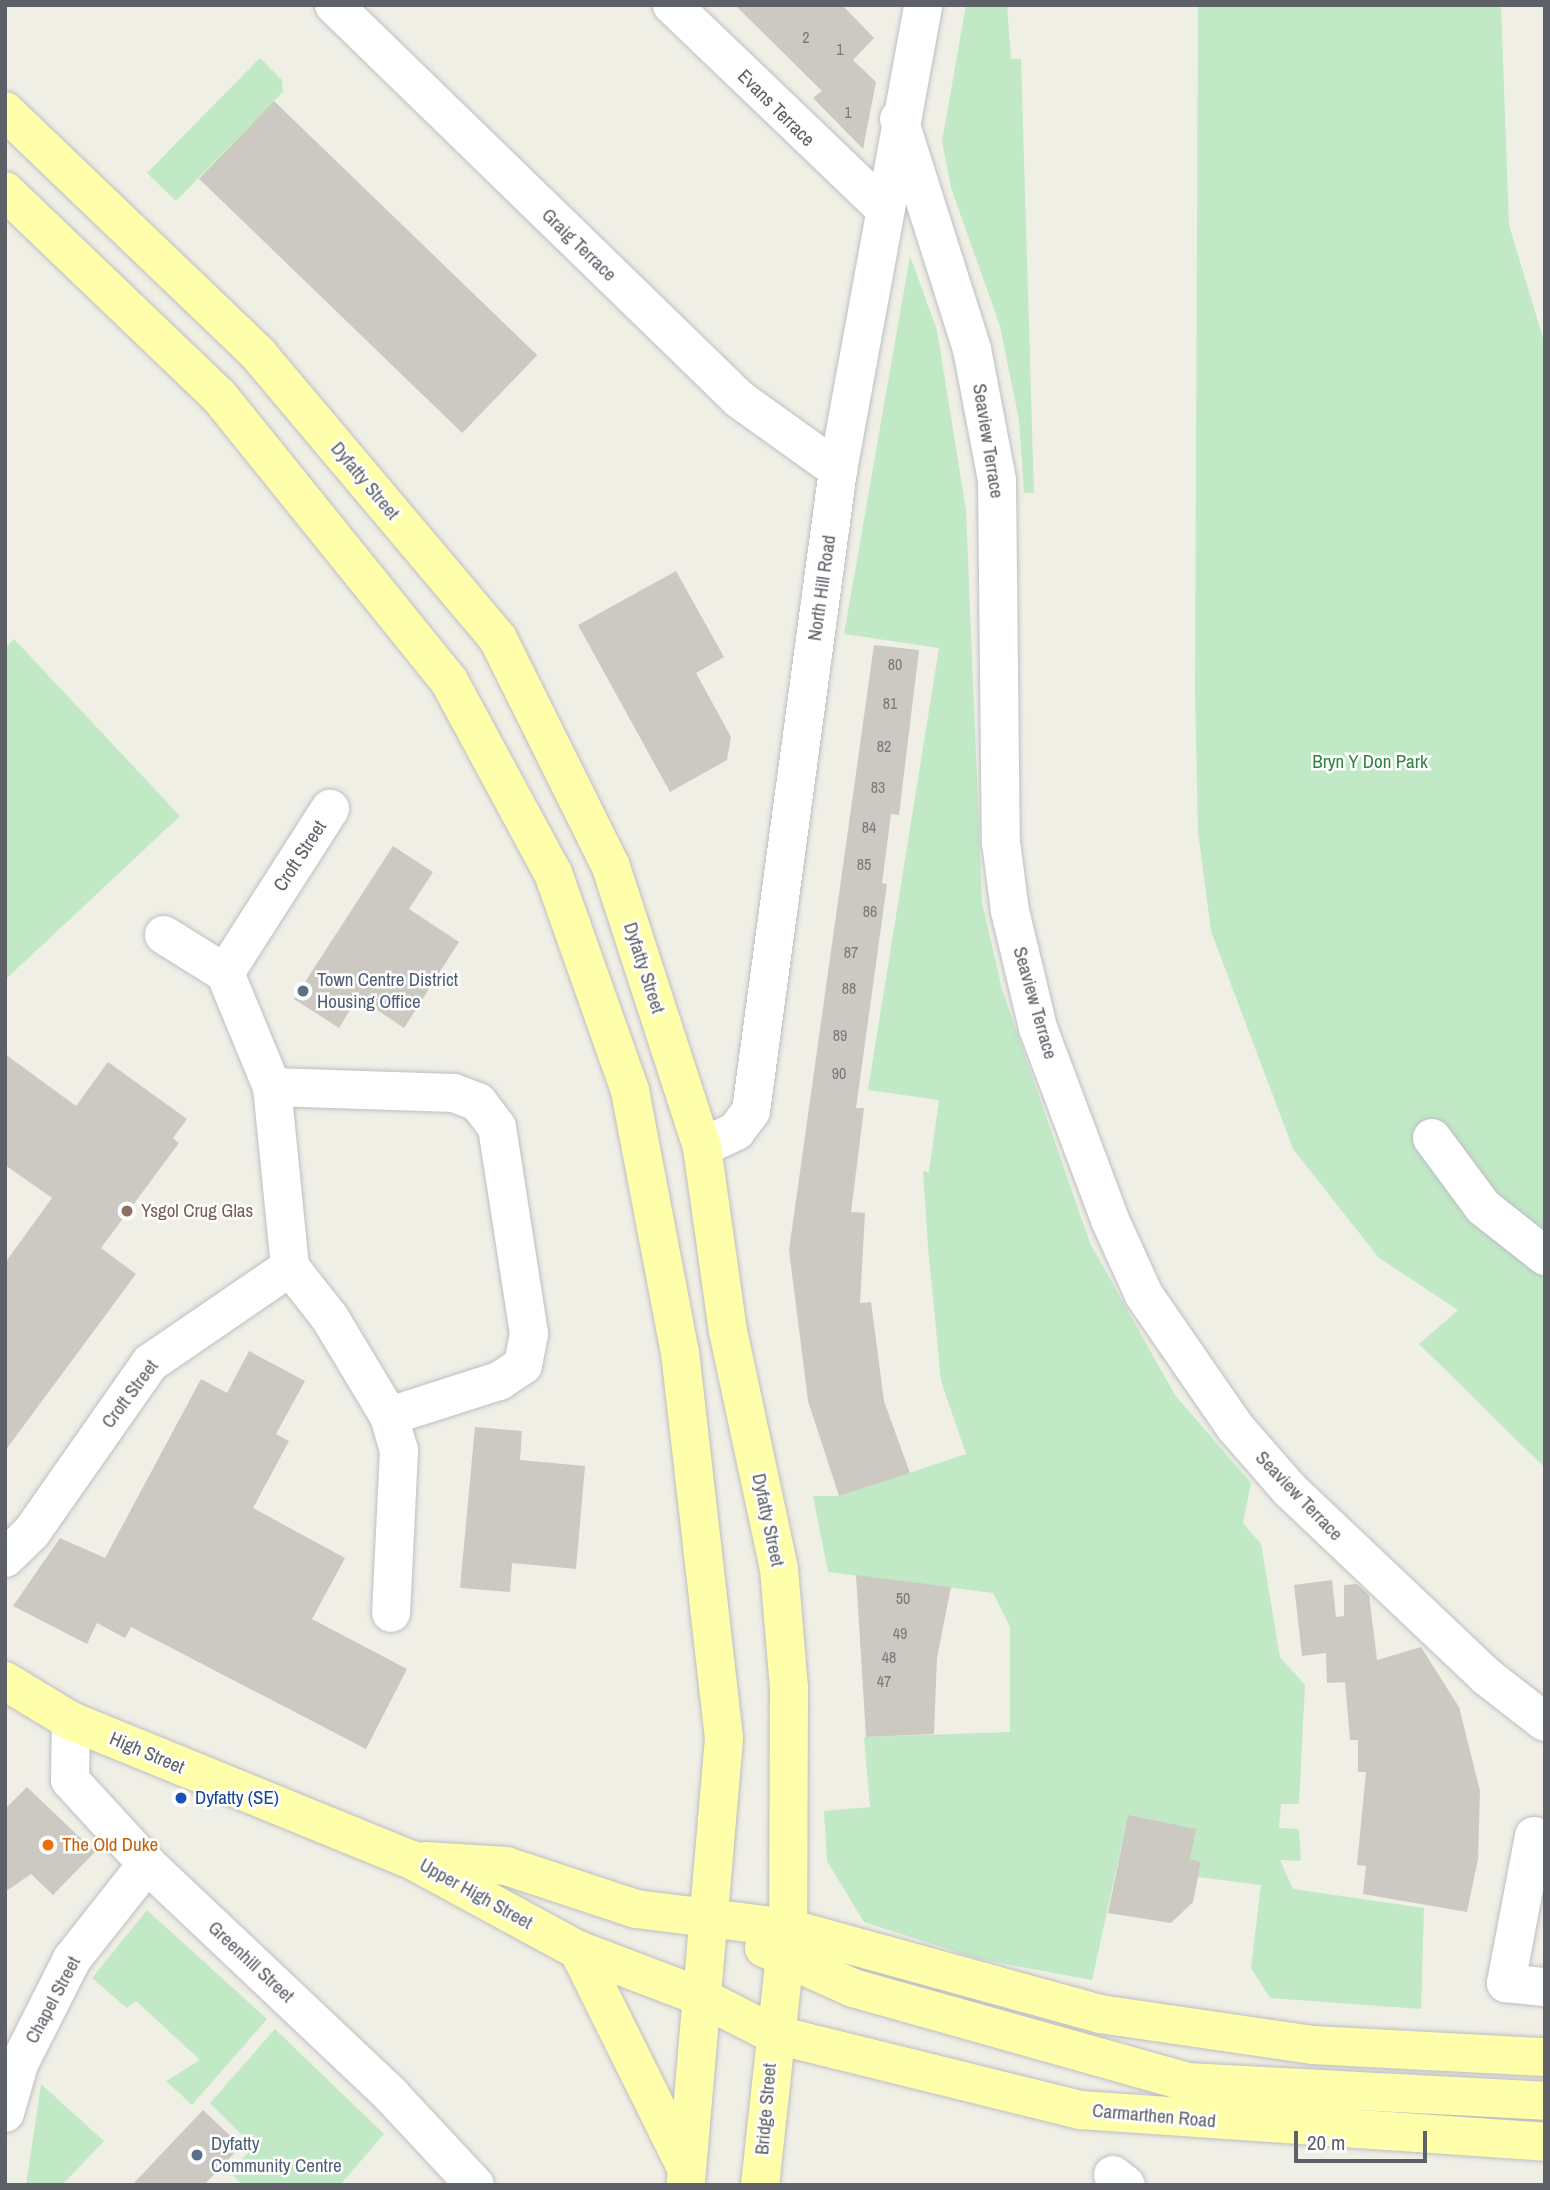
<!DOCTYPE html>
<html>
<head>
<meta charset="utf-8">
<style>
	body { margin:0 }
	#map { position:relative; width:1550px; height:2190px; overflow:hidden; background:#f0efe5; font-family:"Archivo Narrow",sans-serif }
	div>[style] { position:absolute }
	.green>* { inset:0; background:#c1e9c6 }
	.building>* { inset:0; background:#cbc9c2; transform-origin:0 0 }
	.roads { filter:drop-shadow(0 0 2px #bdbec4) drop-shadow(0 0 2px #bdbec4) }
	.minor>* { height:38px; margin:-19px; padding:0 19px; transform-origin:19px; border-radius:19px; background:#fff }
	.major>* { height:38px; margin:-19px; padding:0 19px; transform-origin:19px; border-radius:19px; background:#fffeab }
	.dots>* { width:19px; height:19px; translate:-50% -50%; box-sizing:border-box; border:4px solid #fff; border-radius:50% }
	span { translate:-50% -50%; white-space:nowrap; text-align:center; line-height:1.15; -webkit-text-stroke:5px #fff; paint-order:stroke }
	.number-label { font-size:16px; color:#787a7d }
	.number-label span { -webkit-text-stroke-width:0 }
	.street-label { font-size:19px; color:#5d6066 }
	.park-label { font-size:19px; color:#308240 }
	.service-label { font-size:19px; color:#4e5e75 }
	.left { translate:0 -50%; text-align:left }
	.education-label { font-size:19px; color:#785e54 }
	.transit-label { font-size:19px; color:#164399 }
	.food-label { font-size:19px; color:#c56008 }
	.frame { position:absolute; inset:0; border:7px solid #5d6066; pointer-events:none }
	.scale { position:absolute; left:1294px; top:2131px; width:133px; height:32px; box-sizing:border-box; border:4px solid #5d6066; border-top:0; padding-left:9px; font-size:21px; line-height:24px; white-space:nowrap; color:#5d6066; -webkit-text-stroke:5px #fff; paint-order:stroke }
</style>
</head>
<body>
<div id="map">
	<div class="green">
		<i style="clip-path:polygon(966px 5px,1007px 5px,1011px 59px,1021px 59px,1034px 493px,1024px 493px,1019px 420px,1000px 326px,951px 188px,942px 141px)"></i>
		<i style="clip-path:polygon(1198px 5px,1501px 5px,1509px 225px,1545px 345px,1545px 1468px,1419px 1344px,1458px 1310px,1379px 1258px,1293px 1149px,1211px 931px,1198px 832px,1195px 691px)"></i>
		<i style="clip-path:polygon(260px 58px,282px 80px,283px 92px,176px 201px,147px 173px)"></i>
		<i style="clip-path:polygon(910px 256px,937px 330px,966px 510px,982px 902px,1002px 989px,1090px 1243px,1175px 1395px,1251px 1483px,1243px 1523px,1261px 1544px,1280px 1657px,1305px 1685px,1299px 1804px,1281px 1804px,1279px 1828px,1299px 1829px,1301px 1861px,1280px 1860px,1293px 1889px,1424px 1908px,1421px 2009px,1270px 1998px,1251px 1968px,1261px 1885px,1198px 1877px,1201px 1862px,1190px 1859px,1195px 1829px,1128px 1816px,1092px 1980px,979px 1959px,864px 1922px,827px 1861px,824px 1811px,870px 1807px,864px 1737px,1010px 1732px,1010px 1627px,993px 1593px,828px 1572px,813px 1496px,839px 1496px,966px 1454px,941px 1381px,928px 1247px,923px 1171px,929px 1172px,939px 1100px,868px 1090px,939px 648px,844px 634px)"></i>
		<i style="clip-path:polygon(14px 639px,180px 816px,5px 980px,5px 648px)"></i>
		<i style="clip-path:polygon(147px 1910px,267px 2019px,192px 2105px,166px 2081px,200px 2060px,136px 2001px,127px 2008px,92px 1978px)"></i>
		<i style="clip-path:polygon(275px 2029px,384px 2134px,340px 2185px,243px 2185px,229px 2172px,254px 2147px,210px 2103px)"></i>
		<i style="clip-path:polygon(41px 2084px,104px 2141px,62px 2185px,26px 2185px)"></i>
	</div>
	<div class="building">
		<i style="clip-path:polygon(735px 5px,842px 5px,874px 38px,853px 60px,876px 82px,863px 149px,813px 98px,822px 91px)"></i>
		<i style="left:274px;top:101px;width:366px;height:108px;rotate:44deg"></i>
		<i style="clip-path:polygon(676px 571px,724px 657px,696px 673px,731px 737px,727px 760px,670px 792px,578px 625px)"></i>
		<i style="clip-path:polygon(874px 645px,919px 650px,899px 815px,891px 814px,882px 883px,887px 884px,856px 1108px,864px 1108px,851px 1212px,865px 1213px,860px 1303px,871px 1302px,884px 1401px,910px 1473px,839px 1496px,808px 1401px,789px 1250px)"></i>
		<i style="clip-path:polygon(393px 846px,433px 872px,409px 909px,459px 942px,404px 1028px,358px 997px,339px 1028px,294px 999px)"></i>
		<i style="clip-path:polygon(5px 1054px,76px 1106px,108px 1062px,187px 1119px,173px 1138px,179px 1143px,101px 1248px,136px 1274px,5px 1451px,5px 1263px,52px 1198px,5px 1165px)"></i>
		<i style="clip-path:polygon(249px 1351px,305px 1381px,276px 1434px,289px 1441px,253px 1508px,345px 1558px,312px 1619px,407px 1669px,366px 1749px,131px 1627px,125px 1638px,97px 1623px,87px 1644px,13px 1606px,60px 1538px,105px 1558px,201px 1379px,227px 1393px)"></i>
		<i style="clip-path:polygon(475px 1427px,522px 1431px,520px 1460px,585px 1466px,576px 1569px,512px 1563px,510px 1592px,460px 1588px)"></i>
		<i style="clip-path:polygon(856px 1575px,951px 1587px,937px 1658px,934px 1734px,866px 1737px)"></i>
		<i style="clip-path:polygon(1332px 1580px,1336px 1617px,1344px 1616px,1344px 1585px,1357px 1584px,1369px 1595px,1377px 1660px,1421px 1647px,1459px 1707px,1480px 1791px,1478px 1859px,1467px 1912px,1363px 1894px,1366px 1866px,1357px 1865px,1366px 1772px,1358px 1772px,1358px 1740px,1350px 1740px,1345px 1682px,1327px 1683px,1326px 1653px,1302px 1656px,1294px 1585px)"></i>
		<i style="clip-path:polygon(27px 1787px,95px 1852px,53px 1895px,31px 1874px,5px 1892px,5px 1809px)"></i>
		<i style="clip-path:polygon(1128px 1815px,1196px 1829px,1190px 1859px,1201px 1862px,1193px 1902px,1171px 1923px,1108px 1913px)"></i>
		<i style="clip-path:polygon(203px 2110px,241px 2146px,204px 2185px,132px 2185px)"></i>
	</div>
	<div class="roads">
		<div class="minor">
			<i style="left:334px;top:5px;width:565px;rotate:44.21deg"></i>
			<i style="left:739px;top:399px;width:122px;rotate:35.6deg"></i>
			<i style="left:672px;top:5px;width:292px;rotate:43.8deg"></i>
			<i style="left:899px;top:119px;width:241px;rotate:72.4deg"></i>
			<i style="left:972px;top:349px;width:133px;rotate:79.2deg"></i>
			<i style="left:997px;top:480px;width:362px;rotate:89.4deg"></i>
			<i style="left:1001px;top:842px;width:70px;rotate:82.6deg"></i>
			<i style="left:1010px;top:911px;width:120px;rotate:76.5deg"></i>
			<i style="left:1038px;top:1028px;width:205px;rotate:69.4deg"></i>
			<i style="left:1110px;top:1220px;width:82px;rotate:65.6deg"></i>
			<i style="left:1144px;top:1295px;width:160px;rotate:55.4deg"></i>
			<i style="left:1235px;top:1427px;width:84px;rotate:48.9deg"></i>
			<i style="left:1290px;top:1490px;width:272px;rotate:43.5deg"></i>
			<i style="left:1487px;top:1677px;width:73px;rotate:37.8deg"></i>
			<i style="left:225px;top:973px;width:195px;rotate:-57.4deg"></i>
			<i style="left:272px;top:1087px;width:182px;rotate:1.9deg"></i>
			<i style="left:454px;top:1093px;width:26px;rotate:21deg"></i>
			<i style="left:478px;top:1102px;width:31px;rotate:53deg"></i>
			<i style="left:497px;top:1127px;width:209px;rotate:81.2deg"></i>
			<i style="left:529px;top:1334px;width:32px;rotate:101deg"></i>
			<i style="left:523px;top:1365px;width:29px;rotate:146deg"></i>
			<i style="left:499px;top:1381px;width:115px;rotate:162.3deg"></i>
			<i style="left:1432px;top:1138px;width:86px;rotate:53.5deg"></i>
			<i style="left:1483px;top:1207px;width:79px;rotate:38.3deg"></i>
			<i style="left:702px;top:1147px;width:38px;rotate:-25deg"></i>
			<i style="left:736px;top:1131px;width:25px;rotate:-53deg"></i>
			<i style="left:751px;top:1111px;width:647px;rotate:-82.27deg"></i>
			<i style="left:838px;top:470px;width:473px;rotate:-79.6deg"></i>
			<i style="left:290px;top:1267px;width:65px;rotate:51.9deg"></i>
			<i style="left:330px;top:1318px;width:114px;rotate:59deg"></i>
			<i style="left:389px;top:1416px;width:36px;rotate:74deg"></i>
			<i style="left:399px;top:1451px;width:162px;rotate:92.8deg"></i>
			<i style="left:5px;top:1558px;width:36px;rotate:-44deg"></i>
			<i style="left:31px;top:1533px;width:208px;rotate:-55deg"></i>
			<i style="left:150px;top:1363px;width:170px;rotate:-34.4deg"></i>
			<i style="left:290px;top:1267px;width:181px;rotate:-95.7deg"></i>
			<i style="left:272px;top:1087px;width:123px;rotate:-112.4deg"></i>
			<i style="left:225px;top:973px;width:72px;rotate:-148.1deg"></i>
			<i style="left:71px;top:1721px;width:59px;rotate:91deg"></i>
			<i style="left:70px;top:1780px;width:114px;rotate:47.5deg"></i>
			<i style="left:147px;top:1864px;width:336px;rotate:43.4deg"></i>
			<i style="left:391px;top:2095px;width:123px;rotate:47deg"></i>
			<i style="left:1534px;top:1836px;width:150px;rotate:100.8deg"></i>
			<i style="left:1506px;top:1983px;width:39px;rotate:6deg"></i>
			<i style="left:5px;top:2113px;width:51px;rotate:-74.1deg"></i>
			<i style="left:19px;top:2064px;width:118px;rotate:-63.2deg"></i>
			<i style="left:72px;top:1959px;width:121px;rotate:-51.7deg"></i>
			<i style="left:1113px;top:2175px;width:16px;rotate:38deg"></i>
		</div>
		<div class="major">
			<i style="left:5px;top:111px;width:352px;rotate:43.8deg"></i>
			<i style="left:259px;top:355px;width:371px;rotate:49.9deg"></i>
			<i style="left:498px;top:639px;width:254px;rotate:63.6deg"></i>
			<i style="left:611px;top:867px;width:294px;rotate:72deg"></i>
			<i style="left:702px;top:1147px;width:186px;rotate:82deg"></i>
			<i style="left:728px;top:1331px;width:243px;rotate:77.9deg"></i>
			<i style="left:779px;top:1569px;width:119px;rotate:85.2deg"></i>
			<i style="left:789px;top:1688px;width:240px;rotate:90.2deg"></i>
			<i style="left:788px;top:1928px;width:259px;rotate:96.2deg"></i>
			<i style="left:5px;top:191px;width:296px;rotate:43.8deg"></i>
			<i style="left:219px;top:396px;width:366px;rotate:51.1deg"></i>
			<i style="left:449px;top:681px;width:218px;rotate:61.6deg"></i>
			<i style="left:553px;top:873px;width:231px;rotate:70.5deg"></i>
			<i style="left:630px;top:1091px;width:266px;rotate:79.2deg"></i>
			<i style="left:680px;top:1352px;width:388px;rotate:83.5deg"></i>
			<i style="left:724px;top:1738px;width:449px;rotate:94.9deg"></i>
			<i style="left:5px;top:1681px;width:77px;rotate:31.2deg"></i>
			<i style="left:71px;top:1721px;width:368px;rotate:22.2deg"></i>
			<i style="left:412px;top:1860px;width:189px;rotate:28.5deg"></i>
			<i style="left:578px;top:1950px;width:129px;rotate:20.8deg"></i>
			<i style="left:699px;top:1996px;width:83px;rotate:27.2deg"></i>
			<i style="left:773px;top:2034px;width:317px;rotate:13.9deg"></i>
			<i style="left:1081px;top:2110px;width:465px;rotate:3.9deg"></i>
			<i style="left:425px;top:1861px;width:81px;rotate:3.5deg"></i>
			<i style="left:506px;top:1866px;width:137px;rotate:18.3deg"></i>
			<i style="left:636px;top:1909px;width:153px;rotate:7.1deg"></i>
			<i style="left:788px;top:1928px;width:324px;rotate:15.4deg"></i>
			<i style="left:1100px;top:2014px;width:215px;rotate:8.3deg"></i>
			<i style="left:1313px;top:2045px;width:232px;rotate:3deg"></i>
			<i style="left:764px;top:1948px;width:98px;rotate:24.2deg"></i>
			<i style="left:853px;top:1988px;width:347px;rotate:15.7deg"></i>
			<i style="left:1187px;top:2082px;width:359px;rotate:3deg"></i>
			<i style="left:578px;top:1950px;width:243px;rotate:63.6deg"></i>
		</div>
	</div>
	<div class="dots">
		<i style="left:303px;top:991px;background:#5c6f8a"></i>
		<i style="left:127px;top:1211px;background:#8d6e63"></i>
		<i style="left:181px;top:1798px;background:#1a4fb4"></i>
		<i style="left:48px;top:1845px;background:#e8710a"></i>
		<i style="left:197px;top:2155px;background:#5c6f8a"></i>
	</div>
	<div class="number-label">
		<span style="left:806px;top:37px">2</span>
		<span style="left:840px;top:49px">1</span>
		<span style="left:848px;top:112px">1</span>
		<span style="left:895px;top:664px">80</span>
		<span style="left:890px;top:703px">81</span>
		<span style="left:884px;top:746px">82</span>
		<span style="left:878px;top:787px">83</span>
		<span style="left:869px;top:827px">84</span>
		<span style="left:864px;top:864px">85</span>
		<span style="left:870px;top:911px">86</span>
		<span style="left:851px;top:952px">87</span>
		<span style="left:849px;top:988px">88</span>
		<span style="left:840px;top:1035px">89</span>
		<span style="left:839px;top:1073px">90</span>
		<span style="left:903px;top:1598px">50</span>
		<span style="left:900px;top:1633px">49</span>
		<span style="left:889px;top:1657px">48</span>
		<span style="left:884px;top:1681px">47</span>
	</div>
	<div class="street-label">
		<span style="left:776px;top:108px;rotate:45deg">Evans Terrace</span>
		<span style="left:579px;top:245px;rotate:44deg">Graig Terrace</span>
		<span style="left:988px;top:441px;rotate:81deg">Seaview Terrace</span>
		<span style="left:365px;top:481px;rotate:50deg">Dyfatty Street</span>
		<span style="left:822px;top:588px;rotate:-82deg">North Hill Road</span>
		<span style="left:300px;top:856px;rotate:-57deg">Croft Street</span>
		<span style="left:644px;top:968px;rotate:72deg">Dyfatty Street</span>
		<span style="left:1035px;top:1003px;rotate:74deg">Seaview Terrace</span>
		<span style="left:130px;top:1394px;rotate:-53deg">Croft Street</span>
		<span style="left:1299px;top:1496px;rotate:46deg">Seaview Terrace</span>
		<span style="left:768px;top:1520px;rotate:78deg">Dyfatty Street</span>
		<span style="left:147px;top:1753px;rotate:23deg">High Street</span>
		<span style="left:476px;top:1894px;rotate:29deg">Upper High Street</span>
		<span style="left:251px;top:1962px;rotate:43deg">Greenhill Street</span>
		<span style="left:53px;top:2000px;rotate:-62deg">Chapel Street</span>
		<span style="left:766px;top:2109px;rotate:-85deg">Bridge Street</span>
		<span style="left:1154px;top:2116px;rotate:5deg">Carmarthen Road</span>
	</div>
	<div class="park-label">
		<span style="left:1370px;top:762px">Bryn Y Don Park</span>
	</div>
	<div class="service-label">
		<span class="left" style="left:317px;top:991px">Town Centre District<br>Housing Office</span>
		<span class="left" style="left:211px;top:2155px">Dyfatty<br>Community Centre</span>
	</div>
	<div class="education-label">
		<span class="left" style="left:141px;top:1211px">Ysgol Crug Glas</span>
	</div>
	<div class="transit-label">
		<span class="left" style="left:195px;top:1798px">Dyfatty (SE)</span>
	</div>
	<div class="food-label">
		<span class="left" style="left:62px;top:1845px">The Old Duke</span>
	</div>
	<div class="frame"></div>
	<div class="scale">20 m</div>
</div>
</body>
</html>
